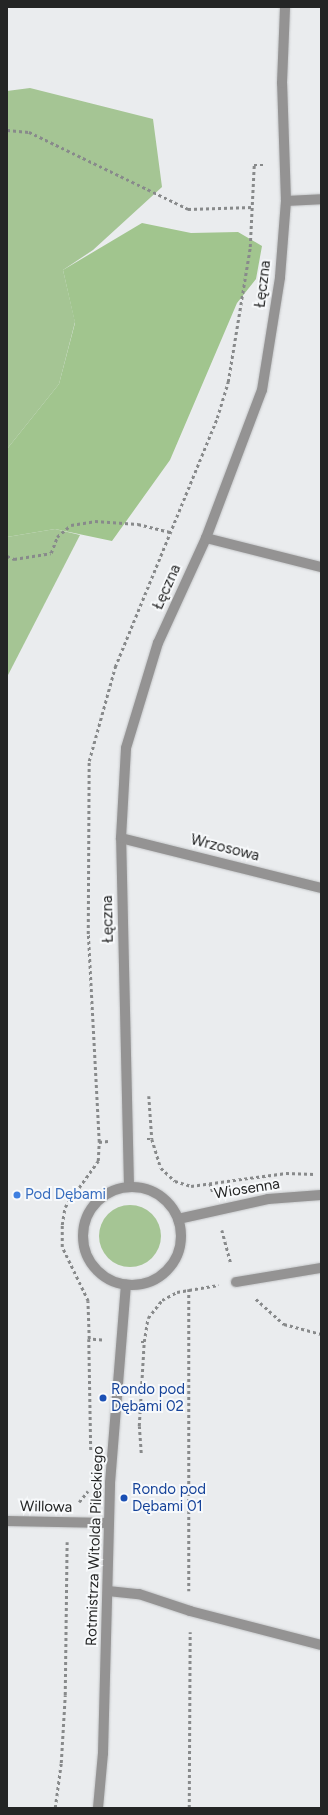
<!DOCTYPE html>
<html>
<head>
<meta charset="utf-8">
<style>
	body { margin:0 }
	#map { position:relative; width:328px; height:1815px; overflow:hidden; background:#eaecee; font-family:Figtree,sans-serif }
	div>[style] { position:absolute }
	.green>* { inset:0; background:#a5c594 }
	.round { border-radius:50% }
	.forest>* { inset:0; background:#a1c58e }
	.path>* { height:2.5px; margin-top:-1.25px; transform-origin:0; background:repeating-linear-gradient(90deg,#888a8b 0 3px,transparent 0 6px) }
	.roads { filter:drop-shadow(0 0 1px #c6c8ca) drop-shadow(0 0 1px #c6c8ca) }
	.service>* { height:10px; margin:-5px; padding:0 5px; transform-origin:5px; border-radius:5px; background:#949393 }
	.minor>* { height:10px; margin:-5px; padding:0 5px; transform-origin:5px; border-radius:5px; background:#949393 }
	.minor>.ring { margin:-5px; padding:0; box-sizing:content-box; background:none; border:10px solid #949393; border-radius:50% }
	.dots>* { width:11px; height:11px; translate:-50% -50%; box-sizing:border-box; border:2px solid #f7f9fb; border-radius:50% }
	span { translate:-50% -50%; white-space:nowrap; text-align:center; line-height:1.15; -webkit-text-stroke:4px #f7f9fb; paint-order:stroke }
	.street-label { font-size:15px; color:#242525 }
	.shop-label { font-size:15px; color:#366cbe }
	.left { translate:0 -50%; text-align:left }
	.transit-label { font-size:15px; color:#164399 }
	.frame { position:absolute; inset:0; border:8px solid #242525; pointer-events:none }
</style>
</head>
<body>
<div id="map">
	<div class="green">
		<i style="clip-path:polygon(30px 88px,153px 119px,162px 187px,93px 250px,63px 270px,75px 322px,59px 384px,7px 449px,7px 91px)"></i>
		<i style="clip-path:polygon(55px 529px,80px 535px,7px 677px,7px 537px)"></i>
		<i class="round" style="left:99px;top:1205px;width:62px;height:62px"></i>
	</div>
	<div class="forest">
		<i style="clip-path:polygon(142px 223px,191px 233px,238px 232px,262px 246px,256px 279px,237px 303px,170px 460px,112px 541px,55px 529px,7px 537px,7px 449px,59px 384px,75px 323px,63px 270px)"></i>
	</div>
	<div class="path">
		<i style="left:7px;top:130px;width:22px;rotate:5deg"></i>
		<i style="left:29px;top:132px;width:177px;rotate:25.8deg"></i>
		<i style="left:188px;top:209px;width:65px;rotate:-1.8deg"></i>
		<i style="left:7px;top:556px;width:8px;rotate:23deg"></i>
		<i style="left:14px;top:559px;width:37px;rotate:-9deg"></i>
		<i style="left:51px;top:553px;width:17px;rotate:-69deg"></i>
		<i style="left:57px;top:537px;width:18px;rotate:-41deg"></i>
		<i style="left:71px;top:525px;width:24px;rotate:-9deg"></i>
		<i style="left:95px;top:521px;width:43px;rotate:4deg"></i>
		<i style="left:138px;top:524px;width:34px;rotate:14deg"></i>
		<i style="left:149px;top:1096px;width:43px;rotate:86deg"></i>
		<i style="left:147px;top:1139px;width:5px"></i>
		<i style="left:152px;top:1139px;width:30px;rotate:73deg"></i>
		<i style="left:161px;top:1168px;width:19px;rotate:43deg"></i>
		<i style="left:175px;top:1181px;width:17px;rotate:17deg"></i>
		<i style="left:191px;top:1186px;width:96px;rotate:-7.8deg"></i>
		<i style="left:286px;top:1173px;width:29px;rotate:2deg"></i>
		<i style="left:99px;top:1142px;width:208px;rotate:-93deg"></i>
		<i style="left:88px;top:934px;width:173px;rotate:-89.7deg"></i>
		<i style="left:89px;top:761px;width:98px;rotate:-74.5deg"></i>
		<i style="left:115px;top:667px;width:269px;rotate:-67.7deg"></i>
		<i style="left:217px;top:418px;width:38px;rotate:-73deg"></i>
		<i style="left:228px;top:382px;width:137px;rotate:-80.7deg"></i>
		<i style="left:250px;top:247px;width:82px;rotate:-87.2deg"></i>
		<i style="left:254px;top:165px;width:11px"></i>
		<i style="left:210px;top:1183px;width:9px;rotate:72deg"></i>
		<i style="left:222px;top:1230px;width:35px;rotate:75deg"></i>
		<i style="left:189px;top:1289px;width:302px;rotate:90deg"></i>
		<i style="left:256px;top:1299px;width:38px;rotate:42deg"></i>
		<i style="left:284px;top:1324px;width:38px;rotate:15deg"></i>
		<i style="left:89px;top:1339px;width:113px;rotate:89deg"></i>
		<i style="left:102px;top:1340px;width:13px;rotate:-176deg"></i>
		<i style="left:89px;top:1339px;width:38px;rotate:-92deg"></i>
		<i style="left:88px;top:1301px;width:60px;rotate:-115.7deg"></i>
		<i style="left:62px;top:1247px;width:22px;rotate:-90deg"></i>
		<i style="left:62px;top:1225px;width:18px;rotate:-81deg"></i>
		<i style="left:65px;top:1207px;width:57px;rotate:-54.3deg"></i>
		<i style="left:98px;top:1161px;width:19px;rotate:-87deg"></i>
		<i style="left:99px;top:1142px;width:9px;rotate:-6deg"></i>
		<i style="left:141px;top:1342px;width:3px"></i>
		<i style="left:144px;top:1342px;width:24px;rotate:-81deg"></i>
		<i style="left:148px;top:1318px;width:23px;rotate:-52deg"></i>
		<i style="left:162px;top:1300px;width:17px;rotate:-28deg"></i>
		<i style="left:177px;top:1292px;width:42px;rotate:-9.7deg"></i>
		<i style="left:141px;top:1453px;width:27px;rotate:-94deg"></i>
		<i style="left:139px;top:1426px;width:84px;rotate:-86.6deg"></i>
		<i style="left:79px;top:1502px;width:14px;rotate:-51deg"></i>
		<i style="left:55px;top:1808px;width:45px;rotate:-82.4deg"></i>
		<i style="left:61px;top:1763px;width:68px;rotate:-86.6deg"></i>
		<i style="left:65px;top:1695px;width:153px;rotate:-89.3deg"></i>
		<i style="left:189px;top:1808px;width:176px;rotate:-89.7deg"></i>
	</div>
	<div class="roads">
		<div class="service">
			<i style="left:236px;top:1282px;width:86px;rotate:-9.4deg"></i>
		</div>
		<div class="minor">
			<i style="left:286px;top:201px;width:35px;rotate:-3deg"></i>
			<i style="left:206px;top:538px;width:119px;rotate:14.2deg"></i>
			<i style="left:121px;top:838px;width:206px;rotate:14deg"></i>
			<i style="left:129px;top:1186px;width:348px;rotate:-91.3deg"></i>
			<i style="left:121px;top:838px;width:90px;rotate:-86.8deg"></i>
			<i style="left:126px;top:748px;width:110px;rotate:-73.1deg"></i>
			<i style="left:158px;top:643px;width:115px;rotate:-65.4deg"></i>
			<i style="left:206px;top:538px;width:158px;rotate:-69.3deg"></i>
			<i style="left:262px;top:390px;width:114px;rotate:-80.9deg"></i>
			<i style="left:280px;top:277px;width:76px;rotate:-85.5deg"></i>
			<i style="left:286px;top:201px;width:118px;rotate:-91.9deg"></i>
			<i style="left:282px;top:83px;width:76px;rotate:-87.7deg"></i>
			<i class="ring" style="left:83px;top:1187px;width:88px;height:88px"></i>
			<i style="left:178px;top:1219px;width:92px;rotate:-12.5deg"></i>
			<i style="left:268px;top:1199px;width:53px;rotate:-4.3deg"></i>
			<i style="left:7px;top:1521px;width:101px;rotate:1.1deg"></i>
			<i style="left:108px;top:1591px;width:31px;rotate:6deg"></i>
			<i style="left:139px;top:1594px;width:54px;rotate:18.4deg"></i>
			<i style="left:190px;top:1611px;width:135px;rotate:14.5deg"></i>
			<i style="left:98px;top:1808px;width:55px;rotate:-84.8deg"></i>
			<i style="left:103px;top:1753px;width:270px;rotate:-88.5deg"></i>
			<i style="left:110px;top:1483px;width:199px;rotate:-85.4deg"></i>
		</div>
	</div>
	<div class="dots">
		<i style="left:17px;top:1195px;background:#3f7fe0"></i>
		<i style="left:103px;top:1398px;background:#1a4fb4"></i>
		<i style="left:124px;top:1498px;background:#1a4fb4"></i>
	</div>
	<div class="street-label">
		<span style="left:263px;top:284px;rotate:-83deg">Łęczna</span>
		<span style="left:167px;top:587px;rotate:-66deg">Łęczna</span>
		<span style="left:225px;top:848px;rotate:14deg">Wrzosowa</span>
		<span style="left:108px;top:919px;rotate:-91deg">Łęczna</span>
		<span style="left:247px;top:1189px;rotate:-9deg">Wiosenna</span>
		<span style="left:46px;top:1507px;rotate:1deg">Willowa</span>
		<span style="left:95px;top:1546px;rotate:-88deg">Rotmistrza Witolda Pileckiego</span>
	</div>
	<div class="shop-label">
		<span class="left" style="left:25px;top:1195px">Pod Dębami</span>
	</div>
	<div class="transit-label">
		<span class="left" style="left:111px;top:1398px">Rondo pod<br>Dębami 02</span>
		<span class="left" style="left:132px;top:1498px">Rondo pod<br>Dębami 01</span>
	</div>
	<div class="frame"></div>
</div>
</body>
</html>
